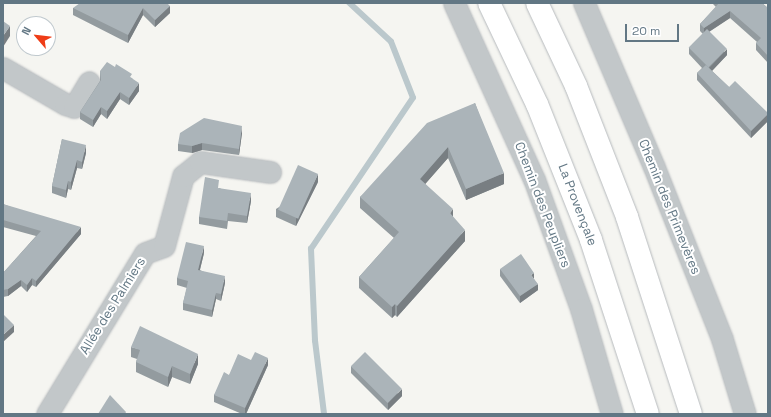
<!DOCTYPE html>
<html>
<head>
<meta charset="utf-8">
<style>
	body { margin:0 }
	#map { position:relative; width:771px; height:417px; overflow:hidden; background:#f5f5f1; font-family:"Space Grotesk",sans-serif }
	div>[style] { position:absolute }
	.stream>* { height:5.5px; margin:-2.75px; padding:0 2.75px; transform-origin:2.75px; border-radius:2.75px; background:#bbc8cc }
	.roads { filter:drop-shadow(0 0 1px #b6babd) drop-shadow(0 0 1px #b6babd) }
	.street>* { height:21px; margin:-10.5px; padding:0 10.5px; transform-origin:10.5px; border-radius:10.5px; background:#c2c7c9 }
	.highway>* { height:22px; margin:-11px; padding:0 11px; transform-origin:11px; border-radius:11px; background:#fff }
	.wall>* { inset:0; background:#939b9f }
	.shaded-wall>* { inset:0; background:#787e82 }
	.building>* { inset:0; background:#abb4b9; transform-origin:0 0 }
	span { translate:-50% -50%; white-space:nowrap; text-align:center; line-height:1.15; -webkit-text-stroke:4px #fff; paint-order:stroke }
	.street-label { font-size:13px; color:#627784 }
	.frame { position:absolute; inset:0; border:4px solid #627784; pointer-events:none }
	.north { position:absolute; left:16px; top:16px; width:40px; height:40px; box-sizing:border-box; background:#fff; border:1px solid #c0c9ce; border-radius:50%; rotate:298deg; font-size:11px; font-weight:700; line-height:16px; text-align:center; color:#627784 }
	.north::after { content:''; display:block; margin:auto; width:14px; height:18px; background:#ef3d17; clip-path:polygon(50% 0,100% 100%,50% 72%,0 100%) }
	.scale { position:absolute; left:625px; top:24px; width:54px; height:18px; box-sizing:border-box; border:2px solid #627784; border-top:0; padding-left:5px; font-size:12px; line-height:14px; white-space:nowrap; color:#627784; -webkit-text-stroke:3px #fff; paint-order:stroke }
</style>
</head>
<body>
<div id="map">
	<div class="stream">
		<i style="left:324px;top:414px;width:74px;rotate:-97deg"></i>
		<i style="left:315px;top:341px;width:92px;rotate:-92.5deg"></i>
		<i style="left:311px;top:249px;width:182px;rotate:-56deg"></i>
		<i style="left:413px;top:98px;width:60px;rotate:-111.4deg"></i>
		<i style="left:391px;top:42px;width:57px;rotate:-137.1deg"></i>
	</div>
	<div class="roads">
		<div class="street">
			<i style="left:454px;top:3px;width:193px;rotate:65.6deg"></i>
			<i style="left:534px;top:179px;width:138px;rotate:70.1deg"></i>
			<i style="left:581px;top:309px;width:109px;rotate:73.6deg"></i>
			<i style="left:584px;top:3px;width:178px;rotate:66.9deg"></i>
			<i style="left:654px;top:167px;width:185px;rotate:68.4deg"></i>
			<i style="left:722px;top:339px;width:78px;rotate:73deg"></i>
			<i style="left:3px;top:68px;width:72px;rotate:30.1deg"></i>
			<i style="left:65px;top:104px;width:9px;rotate:18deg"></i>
			<i style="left:74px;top:107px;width:29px;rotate:-59deg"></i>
			<i style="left:47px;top:414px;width:188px;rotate:-58.7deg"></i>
			<i style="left:145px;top:253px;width:20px;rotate:-20deg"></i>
			<i style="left:164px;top:246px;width:73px;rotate:-74.8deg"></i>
			<i style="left:183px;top:176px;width:22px;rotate:-39deg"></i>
			<i style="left:200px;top:162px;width:71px;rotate:8.1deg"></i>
		</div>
		<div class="highway">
			<i style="left:489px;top:3px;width:112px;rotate:64.6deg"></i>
			<i style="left:537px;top:104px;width:146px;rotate:68.3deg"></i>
			<i style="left:591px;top:240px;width:183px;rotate:71.9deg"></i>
			<i style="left:537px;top:3px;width:92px;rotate:64.8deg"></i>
			<i style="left:576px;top:86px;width:141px;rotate:68.7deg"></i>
			<i style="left:627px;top:217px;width:207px;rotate:72deg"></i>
		</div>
	</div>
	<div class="wall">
		<i style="clip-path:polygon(713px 3px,762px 3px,768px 8px,768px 63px,756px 50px,756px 43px,757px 42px,730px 18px,709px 32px,727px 55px,712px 71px,729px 87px,768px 113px,768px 121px,751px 138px,697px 80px,697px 73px,702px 68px,689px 54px,689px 48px,703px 34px,700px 31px,700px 24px,716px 7px,713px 4px)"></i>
		<i style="clip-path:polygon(170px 6px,170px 13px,155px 27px,143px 15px,128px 43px,73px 15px,73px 8px)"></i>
		<i style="clip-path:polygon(100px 71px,132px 78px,139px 91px,129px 105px,120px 99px,107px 119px,101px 114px,93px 127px,80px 119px,80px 112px,100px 81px)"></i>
		<i style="clip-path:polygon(475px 103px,504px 184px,466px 200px,448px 158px,425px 184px,453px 217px,465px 241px,397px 317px,395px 315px,392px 318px,359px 288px,359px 277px,394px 238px,360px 208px,360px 197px)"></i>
		<i style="clip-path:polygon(242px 133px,239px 155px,202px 150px,192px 153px,178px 151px,178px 144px)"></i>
		<i style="clip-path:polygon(62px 139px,86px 153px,82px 169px,77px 168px,71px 190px,68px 189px,66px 198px,52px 193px,52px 186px)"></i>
		<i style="clip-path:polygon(318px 182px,296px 226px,276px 217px,276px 209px)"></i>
		<i style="clip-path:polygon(219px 188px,251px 201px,247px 223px,228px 221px,227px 229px,199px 224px,199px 217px)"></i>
		<i style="clip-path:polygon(3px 204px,81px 234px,36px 287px,32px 285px,27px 292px,21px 286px,8px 296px,3px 297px,3px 273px,36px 236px,3px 227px)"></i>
		<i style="clip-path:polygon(204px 253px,200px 270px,225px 283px,221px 301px,216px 299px,212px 317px,183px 310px,183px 303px,187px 288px,177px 285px,177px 278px)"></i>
		<i style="clip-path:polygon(500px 269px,534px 279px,538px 290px,520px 303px,500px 276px)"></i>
		<i style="clip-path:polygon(131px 347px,198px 364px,190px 384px,172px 377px,168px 387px,136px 372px,136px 362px,137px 359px,131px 357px)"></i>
		<i style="clip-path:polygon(251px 360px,268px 365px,246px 414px,242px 414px,214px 402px,214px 395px,229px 375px)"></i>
		<i style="clip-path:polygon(351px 366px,402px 396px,388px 410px,351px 373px)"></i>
	</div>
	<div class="shaded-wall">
		<i style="clip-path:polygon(170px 6px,170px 13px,155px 27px,155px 20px)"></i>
		<i style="clip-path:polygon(143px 8px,143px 15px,128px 43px,128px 35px)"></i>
		<i style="clip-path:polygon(730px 11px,730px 18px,704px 35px,704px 28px)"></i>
		<i style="clip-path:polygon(10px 26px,10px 36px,3px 47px,3px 36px)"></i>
		<i style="clip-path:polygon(727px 49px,727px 55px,709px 74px,709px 68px)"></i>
		<i style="clip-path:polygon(139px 83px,139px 91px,129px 105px,129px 98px)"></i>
		<i style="clip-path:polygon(120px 92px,120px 99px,107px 119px,107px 111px)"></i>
		<i style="clip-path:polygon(101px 107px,101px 114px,93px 127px,93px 120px)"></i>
		<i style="clip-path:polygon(768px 114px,768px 121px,751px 138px,751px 131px)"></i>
		<i style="clip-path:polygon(242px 126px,242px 133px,239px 155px,239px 149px)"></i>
		<i style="clip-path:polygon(202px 143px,202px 150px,192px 153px,192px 146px)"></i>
		<i style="clip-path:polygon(86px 145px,86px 153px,82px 169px,82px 162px)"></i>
		<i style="clip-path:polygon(448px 147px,448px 158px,420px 190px,420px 179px)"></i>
		<i style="clip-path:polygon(77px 160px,77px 168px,71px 190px,71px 182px)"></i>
		<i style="clip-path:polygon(504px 173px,504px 184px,466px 200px,466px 189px)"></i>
		<i style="clip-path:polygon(318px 174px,318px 182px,296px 226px,296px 219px)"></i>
		<i style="clip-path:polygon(68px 181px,68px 189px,66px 198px,66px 190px)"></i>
		<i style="clip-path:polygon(251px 193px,251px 201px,247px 223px,247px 216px)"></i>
		<i style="clip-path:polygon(453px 209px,453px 220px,450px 213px)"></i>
		<i style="clip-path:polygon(81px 227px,81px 234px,36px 287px,36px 281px)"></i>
		<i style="clip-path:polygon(465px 230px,465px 241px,397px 317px,397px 306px)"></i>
		<i style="clip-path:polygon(204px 246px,204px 253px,198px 277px,198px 270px)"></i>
		<i style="clip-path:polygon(534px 273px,534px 279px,531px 275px)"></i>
		<i style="clip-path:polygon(225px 276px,225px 283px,221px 301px,221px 294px)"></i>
		<i style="clip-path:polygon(32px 278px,32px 285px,27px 292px,27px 285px)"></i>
		<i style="clip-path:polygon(21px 280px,21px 286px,8px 296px,8px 289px)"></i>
		<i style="clip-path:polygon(538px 284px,538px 290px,520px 303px,520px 296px)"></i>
		<i style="clip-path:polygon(216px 293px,216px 299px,212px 317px,212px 310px)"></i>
		<i style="clip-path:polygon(395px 304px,395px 315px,392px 318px,392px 307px)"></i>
		<i style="clip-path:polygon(14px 325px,14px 332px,3px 342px,3px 335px)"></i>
		<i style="clip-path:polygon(198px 354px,198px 364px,190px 384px,190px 374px)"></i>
		<i style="clip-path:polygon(268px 358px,268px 365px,246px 414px,245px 414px,245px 408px)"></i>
		<i style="clip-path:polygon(172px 366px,172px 377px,168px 387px,168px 377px)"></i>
		<i style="clip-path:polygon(402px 389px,402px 396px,388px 410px,388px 403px)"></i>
	</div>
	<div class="building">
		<i style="clip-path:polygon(80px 3px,167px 3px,170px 6px,155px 20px,143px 8px,128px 35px,73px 8px)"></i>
		<i style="clip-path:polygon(719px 3px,762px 3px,768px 8px,768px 56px,756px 43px,761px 38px,730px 11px,704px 28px,700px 24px)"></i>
		<i style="clip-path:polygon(3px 21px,10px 26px,3px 36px)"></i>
		<i style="left:707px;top:29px;width:28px;height:26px;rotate:45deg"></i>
		<i style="clip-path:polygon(107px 62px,115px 67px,116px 64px,132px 74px,130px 77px,139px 83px,129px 98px,120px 92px,107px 111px,101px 107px,93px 120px,80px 112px,101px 80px,100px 71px)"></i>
		<i style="clip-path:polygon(706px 65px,729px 87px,735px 81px,768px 113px,768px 114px,751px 131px,697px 73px)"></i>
		<i style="clip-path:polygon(475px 103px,504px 173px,466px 189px,448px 147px,420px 179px,453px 209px,450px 213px,465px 230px,397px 306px,395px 304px,392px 307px,359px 277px,399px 232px,360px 197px,427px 123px)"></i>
		<i style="clip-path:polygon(204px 118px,242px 126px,239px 149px,202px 143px,192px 146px,178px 144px,180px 133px)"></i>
		<i style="clip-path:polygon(62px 139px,86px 145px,82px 162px,77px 160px,71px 182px,68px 181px,66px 190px,52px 186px)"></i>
		<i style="left:298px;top:165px;width:22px;height:49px;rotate:24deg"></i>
		<i style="clip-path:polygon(205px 177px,219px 180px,218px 188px,251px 193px,247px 216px,228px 213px,227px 221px,199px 217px)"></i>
		<i style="clip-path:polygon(3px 204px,81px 227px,36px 281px,32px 278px,27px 285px,21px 280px,8px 289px,3px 290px,3px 273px,41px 231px,3px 220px)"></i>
		<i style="clip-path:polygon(186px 242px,204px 246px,198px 270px,225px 276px,221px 294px,216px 293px,212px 310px,183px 303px,188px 281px,177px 278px)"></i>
		<i style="clip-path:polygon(521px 254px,534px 273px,531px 275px,538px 284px,520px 296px,500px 269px)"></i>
		<i style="clip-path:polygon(3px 314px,14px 325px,3px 335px)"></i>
		<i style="clip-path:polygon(140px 326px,198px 354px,190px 374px,172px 366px,168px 377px,136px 362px,140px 350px,131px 347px)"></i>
		<i style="clip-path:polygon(255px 352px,268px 358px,245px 408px,214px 395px,224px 372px,229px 375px,238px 354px,251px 360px)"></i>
		<i style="left:365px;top:352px;width:52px;height:20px;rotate:45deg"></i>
		<i style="clip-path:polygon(110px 395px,126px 412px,125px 414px,98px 414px)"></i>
	</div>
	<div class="street-label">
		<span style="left:542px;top:205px;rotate:69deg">Chemin des Peupliers</span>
		<span style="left:577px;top:205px;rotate:69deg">La Provençale</span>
		<span style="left:669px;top:207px;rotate:68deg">Chemin des Primevères</span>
		<span style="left:113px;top:306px;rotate:-58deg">Allée des Palmiers</span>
	</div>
	<div class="frame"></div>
	<div class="north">N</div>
	<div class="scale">20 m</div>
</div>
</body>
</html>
